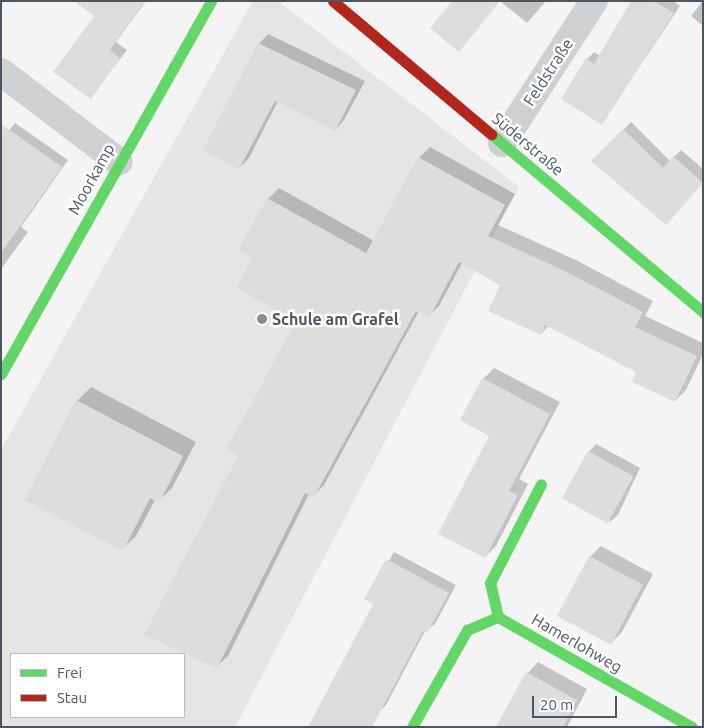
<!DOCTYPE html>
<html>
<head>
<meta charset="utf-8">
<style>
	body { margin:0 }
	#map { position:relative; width:704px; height:728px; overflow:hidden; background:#f4f4f4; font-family:Ubuntu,sans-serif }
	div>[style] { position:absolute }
	.education>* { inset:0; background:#e6e5e6 }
	.shadow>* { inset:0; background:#0003 }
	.building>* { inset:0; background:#ddddde; transform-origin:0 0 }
	.street>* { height:28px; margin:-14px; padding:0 14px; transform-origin:14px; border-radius:14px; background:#ced0d2 }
	.fast>* { height:11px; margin:-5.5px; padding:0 5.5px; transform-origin:5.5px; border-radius:5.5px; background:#63d668 }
	.jam>* { height:11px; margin:-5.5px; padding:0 5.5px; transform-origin:5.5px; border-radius:5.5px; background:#b3261e }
	.dots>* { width:14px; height:14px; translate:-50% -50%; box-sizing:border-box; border:2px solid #fff; border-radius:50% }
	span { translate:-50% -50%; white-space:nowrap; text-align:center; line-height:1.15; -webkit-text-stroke:5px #fff; paint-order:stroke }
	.street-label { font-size:16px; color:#4a5661 }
	.poi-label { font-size:16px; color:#4a5661; font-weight:700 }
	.left { translate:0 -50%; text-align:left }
	.frame { position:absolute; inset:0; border:2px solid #4a5661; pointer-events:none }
	.legend { position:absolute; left:10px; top:653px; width:175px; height:65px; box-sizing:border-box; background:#fff; border:1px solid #b7bbc0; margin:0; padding:6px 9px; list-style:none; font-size:15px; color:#4a5661 }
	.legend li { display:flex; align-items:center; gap:10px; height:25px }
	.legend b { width:25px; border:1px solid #b7bbc0 }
	.scale { position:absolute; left:532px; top:696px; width:85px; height:22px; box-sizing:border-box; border:2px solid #4a5661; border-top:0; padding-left:6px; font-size:15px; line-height:18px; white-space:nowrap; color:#4a5661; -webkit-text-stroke:4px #fff; paint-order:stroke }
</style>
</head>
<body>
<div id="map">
	<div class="education">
		<i style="clip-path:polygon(evenodd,253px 1px,278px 1px,519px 187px,235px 727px,1px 727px,1px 450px,253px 1px,11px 654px,184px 654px,184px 717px,11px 717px,11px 654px)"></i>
	</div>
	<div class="shadow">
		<i style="clip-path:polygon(76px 1px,146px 1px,116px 42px,127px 50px,90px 97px,96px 15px)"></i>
		<i style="clip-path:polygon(500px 1px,546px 1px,527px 23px)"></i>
		<i style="clip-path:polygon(632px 1px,673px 1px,680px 6px,602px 123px,587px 59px,594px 52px,601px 56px)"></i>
		<i style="clip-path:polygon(703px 1px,703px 26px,691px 16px)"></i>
		<i style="clip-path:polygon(268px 34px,365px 81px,344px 120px,335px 130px,278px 101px,249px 158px,239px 168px,259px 44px)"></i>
		<i style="clip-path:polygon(631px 122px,670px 161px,681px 150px,703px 169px,703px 182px,673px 216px,593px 161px)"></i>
		<i style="clip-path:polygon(15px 123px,68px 160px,21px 227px,28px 232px,1px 269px,1px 140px)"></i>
		<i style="clip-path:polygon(430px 147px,515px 194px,498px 225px,576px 260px,653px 301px,645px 316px,703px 343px,703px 354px,686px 390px,675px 401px,638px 372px,549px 325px,541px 334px,502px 284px,462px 263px,439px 306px,428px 316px,419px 311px,324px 485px,313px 496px,309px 494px,228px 656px,217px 666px,240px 456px,298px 320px,254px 257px,268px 199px,279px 188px,374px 241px,419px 158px)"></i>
		<i style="clip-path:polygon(494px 368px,560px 402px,519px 479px,528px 484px,496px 546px,485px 557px,491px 435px,483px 379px)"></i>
		<i style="clip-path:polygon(91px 387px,196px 442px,172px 488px,158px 501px,155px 500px,136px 536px,122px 549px,26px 499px,77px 401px)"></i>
		<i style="clip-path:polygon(596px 444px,640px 468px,618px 515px,610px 522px,589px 452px)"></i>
		<i style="clip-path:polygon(601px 546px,653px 574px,622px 632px,611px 643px,590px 557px)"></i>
		<i style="clip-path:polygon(394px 552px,456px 585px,435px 624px,425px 631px,386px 705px,378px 713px,375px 604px,366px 599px)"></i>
		<i style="clip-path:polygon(538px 662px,587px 689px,567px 727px,498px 727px,528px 673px)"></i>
	</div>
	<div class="building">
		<i style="clip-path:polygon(74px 1px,145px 1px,110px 50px,120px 58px,91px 99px,53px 72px,94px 16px)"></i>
		<i style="clip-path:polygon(452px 1px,500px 1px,459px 52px,430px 28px)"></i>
		<i style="clip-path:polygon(631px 1px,653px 1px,674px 13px,602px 125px,561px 99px,586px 58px,594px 64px)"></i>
		<i style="clip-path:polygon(258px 43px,356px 90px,335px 131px,275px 101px,239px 169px,203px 150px)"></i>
		<i style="clip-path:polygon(1px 124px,62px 167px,1px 253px)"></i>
		<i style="clip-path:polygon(623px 129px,663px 168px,673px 156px,703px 183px,666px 225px,591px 161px)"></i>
		<i style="clip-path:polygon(418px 157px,505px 205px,488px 236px,565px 271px,643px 312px,635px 327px,697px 356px,675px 402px,632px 382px,636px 372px,545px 325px,541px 335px,488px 311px,500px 285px,459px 262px,429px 318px,416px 311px,314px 497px,305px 493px,217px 668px,144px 635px,238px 456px,226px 450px,296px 321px,236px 288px,252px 258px,238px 250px,267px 198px,366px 253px)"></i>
		<i style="clip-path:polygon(482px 378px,550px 414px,509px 491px,518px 495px,485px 558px,438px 534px,489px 436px,460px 420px)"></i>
		<i style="clip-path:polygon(76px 400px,183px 456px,159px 503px,150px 498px,123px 551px,25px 500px)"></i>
		<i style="left:588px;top:451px;width:52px;height:54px;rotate:29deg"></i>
		<i style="left:589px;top:556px;width:61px;height:68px;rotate:28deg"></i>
		<i style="clip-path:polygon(386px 559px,449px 593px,427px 633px,423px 631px,372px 727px,308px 727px,373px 604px,364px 599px)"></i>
		<i style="clip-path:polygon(526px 672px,577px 700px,563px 727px,496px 727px)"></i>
	</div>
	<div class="street">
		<i style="left:1px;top:72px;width:148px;rotate:37.3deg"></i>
		<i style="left:502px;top:143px;width:169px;rotate:-57.1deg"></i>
	</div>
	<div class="fast">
		<i style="left:491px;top:134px;width:277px;rotate:40deg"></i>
		<i style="left:1px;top:374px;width:428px;rotate:-60.6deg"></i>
		<i style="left:498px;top:617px;width:223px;rotate:29.6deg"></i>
		<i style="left:412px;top:727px;width:112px;rotate:-60.4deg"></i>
		<i style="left:467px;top:630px;width:34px;rotate:-23deg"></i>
		<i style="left:498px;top:617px;width:35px;rotate:-103deg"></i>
		<i style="left:490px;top:583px;width:111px;rotate:-62.7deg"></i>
	</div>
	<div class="jam">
		<i style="left:333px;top:1px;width:207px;rotate:40.1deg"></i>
	</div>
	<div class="dots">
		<i style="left:262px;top:319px;background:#868d94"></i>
	</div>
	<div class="street-label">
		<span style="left:548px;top:72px;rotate:-57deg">Feldstraße</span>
		<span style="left:528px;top:144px;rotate:40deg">Süderstraße</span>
		<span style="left:91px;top:179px;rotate:-61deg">Moorkamp</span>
		<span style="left:577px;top:643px;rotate:30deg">Hamerlohweg</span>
	</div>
	<div class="poi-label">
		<span class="left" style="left:272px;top:319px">Schule am Grafel</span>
	</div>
	<div class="frame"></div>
	<ul class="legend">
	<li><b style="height:6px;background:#63d668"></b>Frei</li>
	<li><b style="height:6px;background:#b3261e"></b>Stau</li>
	</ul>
	<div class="scale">20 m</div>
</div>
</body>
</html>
